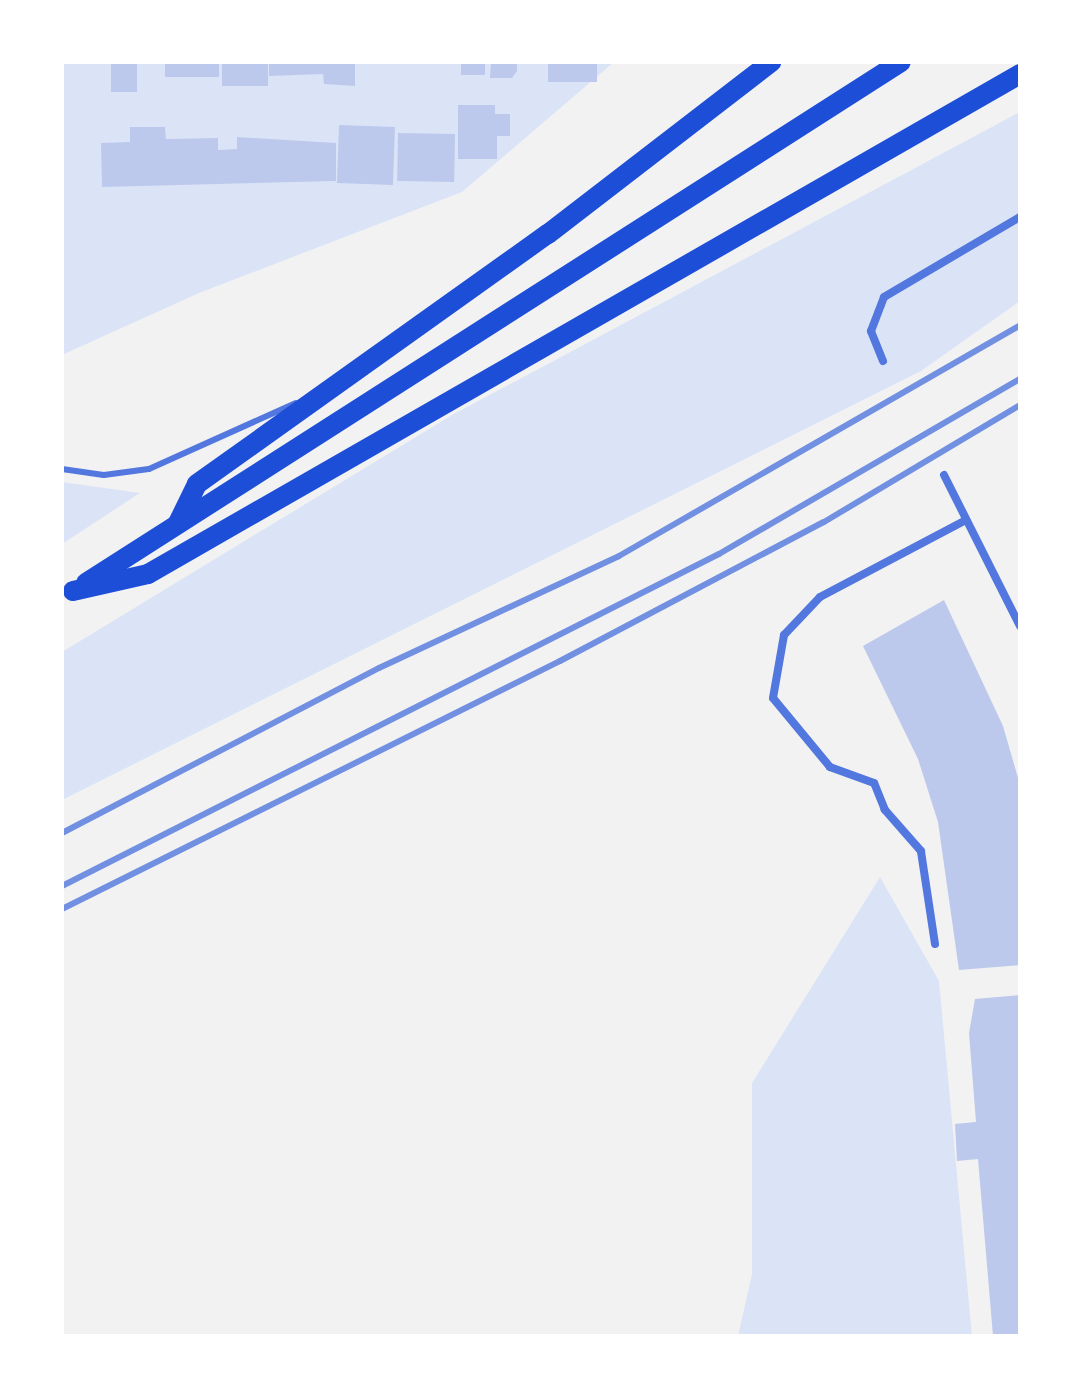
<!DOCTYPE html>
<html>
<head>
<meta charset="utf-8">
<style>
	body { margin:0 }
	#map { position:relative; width:1082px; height:1398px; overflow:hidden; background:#f2f2f2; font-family:Ubuntu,sans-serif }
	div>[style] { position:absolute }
	.green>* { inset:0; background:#dbe4f7 }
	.building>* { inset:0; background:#bdc9ec; transform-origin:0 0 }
	.service>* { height:6px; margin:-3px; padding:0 3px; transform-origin:3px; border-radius:3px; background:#5277de }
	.minor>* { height:8px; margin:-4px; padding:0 4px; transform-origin:4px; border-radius:4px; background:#5277de }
	.primary>* { height:20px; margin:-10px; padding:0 10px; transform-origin:10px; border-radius:10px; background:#1d4ed8 }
	.rail>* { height:6px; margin:-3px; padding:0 3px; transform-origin:3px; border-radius:3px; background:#7290e2 }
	span { translate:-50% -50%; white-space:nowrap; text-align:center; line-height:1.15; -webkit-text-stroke:8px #fff; paint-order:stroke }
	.frame { position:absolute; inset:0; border:64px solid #fff; pointer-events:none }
</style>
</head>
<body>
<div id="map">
	<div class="green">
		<i style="clip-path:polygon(62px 62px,614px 62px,462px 192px,199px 293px,62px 355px)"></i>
		<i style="clip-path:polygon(1020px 112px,1020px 301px,921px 371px,62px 800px,62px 652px,452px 415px)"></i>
		<i style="clip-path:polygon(62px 482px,140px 493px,62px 544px)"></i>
		<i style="clip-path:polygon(880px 877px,939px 981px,972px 1336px,738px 1336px,752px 1274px,752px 1083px)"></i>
	</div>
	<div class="building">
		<i style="left:111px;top:62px;width:26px;height:30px"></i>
		<i style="left:165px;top:62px;width:54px;height:15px"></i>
		<i style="left:222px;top:62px;width:46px;height:24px"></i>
		<i style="clip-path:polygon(269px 62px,355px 62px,355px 86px,324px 84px,323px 74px,269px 76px)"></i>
		<i style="left:461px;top:62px;width:24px;height:13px"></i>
		<i style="clip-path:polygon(491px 62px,517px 62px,517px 71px,512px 78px,490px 78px)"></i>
		<i style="left:548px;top:62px;width:49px;height:20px"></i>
		<i style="clip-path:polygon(458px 105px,495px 105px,495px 114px,510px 114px,510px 136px,497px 136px,497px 159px,458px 159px)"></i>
		<i style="left:339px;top:125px;width:56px;height:58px;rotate:2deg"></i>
		<i style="clip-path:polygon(130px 127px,165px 127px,166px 139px,218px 138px,218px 150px,237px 149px,237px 137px,336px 143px,336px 181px,102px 187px,101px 143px,130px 142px)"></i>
		<i style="left:398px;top:133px;width:57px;height:48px;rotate:1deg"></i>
		<i style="clip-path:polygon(944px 600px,1003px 726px,1020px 785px,1020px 965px,959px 970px,938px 822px,918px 759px,863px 646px)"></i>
		<i style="clip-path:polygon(1020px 995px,1020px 1336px,993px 1336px,978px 1159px,957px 1161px,955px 1124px,976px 1122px,969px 1033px,975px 999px)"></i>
	</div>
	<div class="service">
		<i style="left:62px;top:469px;width:42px;rotate:8.1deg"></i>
		<i style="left:104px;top:475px;width:45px;rotate:-7.6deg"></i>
		<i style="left:149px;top:469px;width:161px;rotate:-24.2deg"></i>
	</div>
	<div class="minor">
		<i style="left:883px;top:361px;width:32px;rotate:-112deg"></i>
		<i style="left:871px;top:331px;width:36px;rotate:-69deg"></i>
		<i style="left:884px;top:297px;width:158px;rotate:-30.5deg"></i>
		<i style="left:944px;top:475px;width:169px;rotate:63.3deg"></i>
		<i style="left:935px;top:944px;width:94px;rotate:-98.6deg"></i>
		<i style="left:921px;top:851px;width:55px;rotate:-131.3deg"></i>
		<i style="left:885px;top:810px;width:29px;rotate:-112deg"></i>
		<i style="left:874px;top:783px;width:47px;rotate:-160deg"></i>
		<i style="left:830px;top:767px;width:89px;rotate:-129.6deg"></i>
		<i style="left:773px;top:698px;width:64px;rotate:-80.1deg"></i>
		<i style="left:784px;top:635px;width:52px;rotate:-46.5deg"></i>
		<i style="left:820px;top:597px;width:165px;rotate:-27.8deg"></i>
	</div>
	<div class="primary">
		<i style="left:178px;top:523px;width:43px;rotate:-64deg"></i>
		<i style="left:197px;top:484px;width:431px;rotate:-35.5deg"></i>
		<i style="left:548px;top:234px;width:282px;rotate:-37.6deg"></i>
		<i style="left:86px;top:583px;width:967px;rotate:-32.59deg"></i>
		<i style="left:73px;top:591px;width:77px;rotate:-12.8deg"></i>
		<i style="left:148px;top:574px;width:1005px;rotate:-29.83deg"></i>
	</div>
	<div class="rail">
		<i style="left:62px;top:833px;width:357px;rotate:-27.5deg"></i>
		<i style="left:379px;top:668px;width:265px;rotate:-25deg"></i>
		<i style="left:619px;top:556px;width:463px;rotate:-29.9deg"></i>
		<i style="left:62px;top:886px;width:736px;rotate:-26.81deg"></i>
		<i style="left:719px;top:554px;width:348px;rotate:-30.2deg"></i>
		<i style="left:62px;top:909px;width:556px;rotate:-26.47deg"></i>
		<i style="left:560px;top:661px;width:298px;rotate:-27.8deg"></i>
		<i style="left:824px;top:522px;width:228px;rotate:-30.8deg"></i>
	</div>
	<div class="frame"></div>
</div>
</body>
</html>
